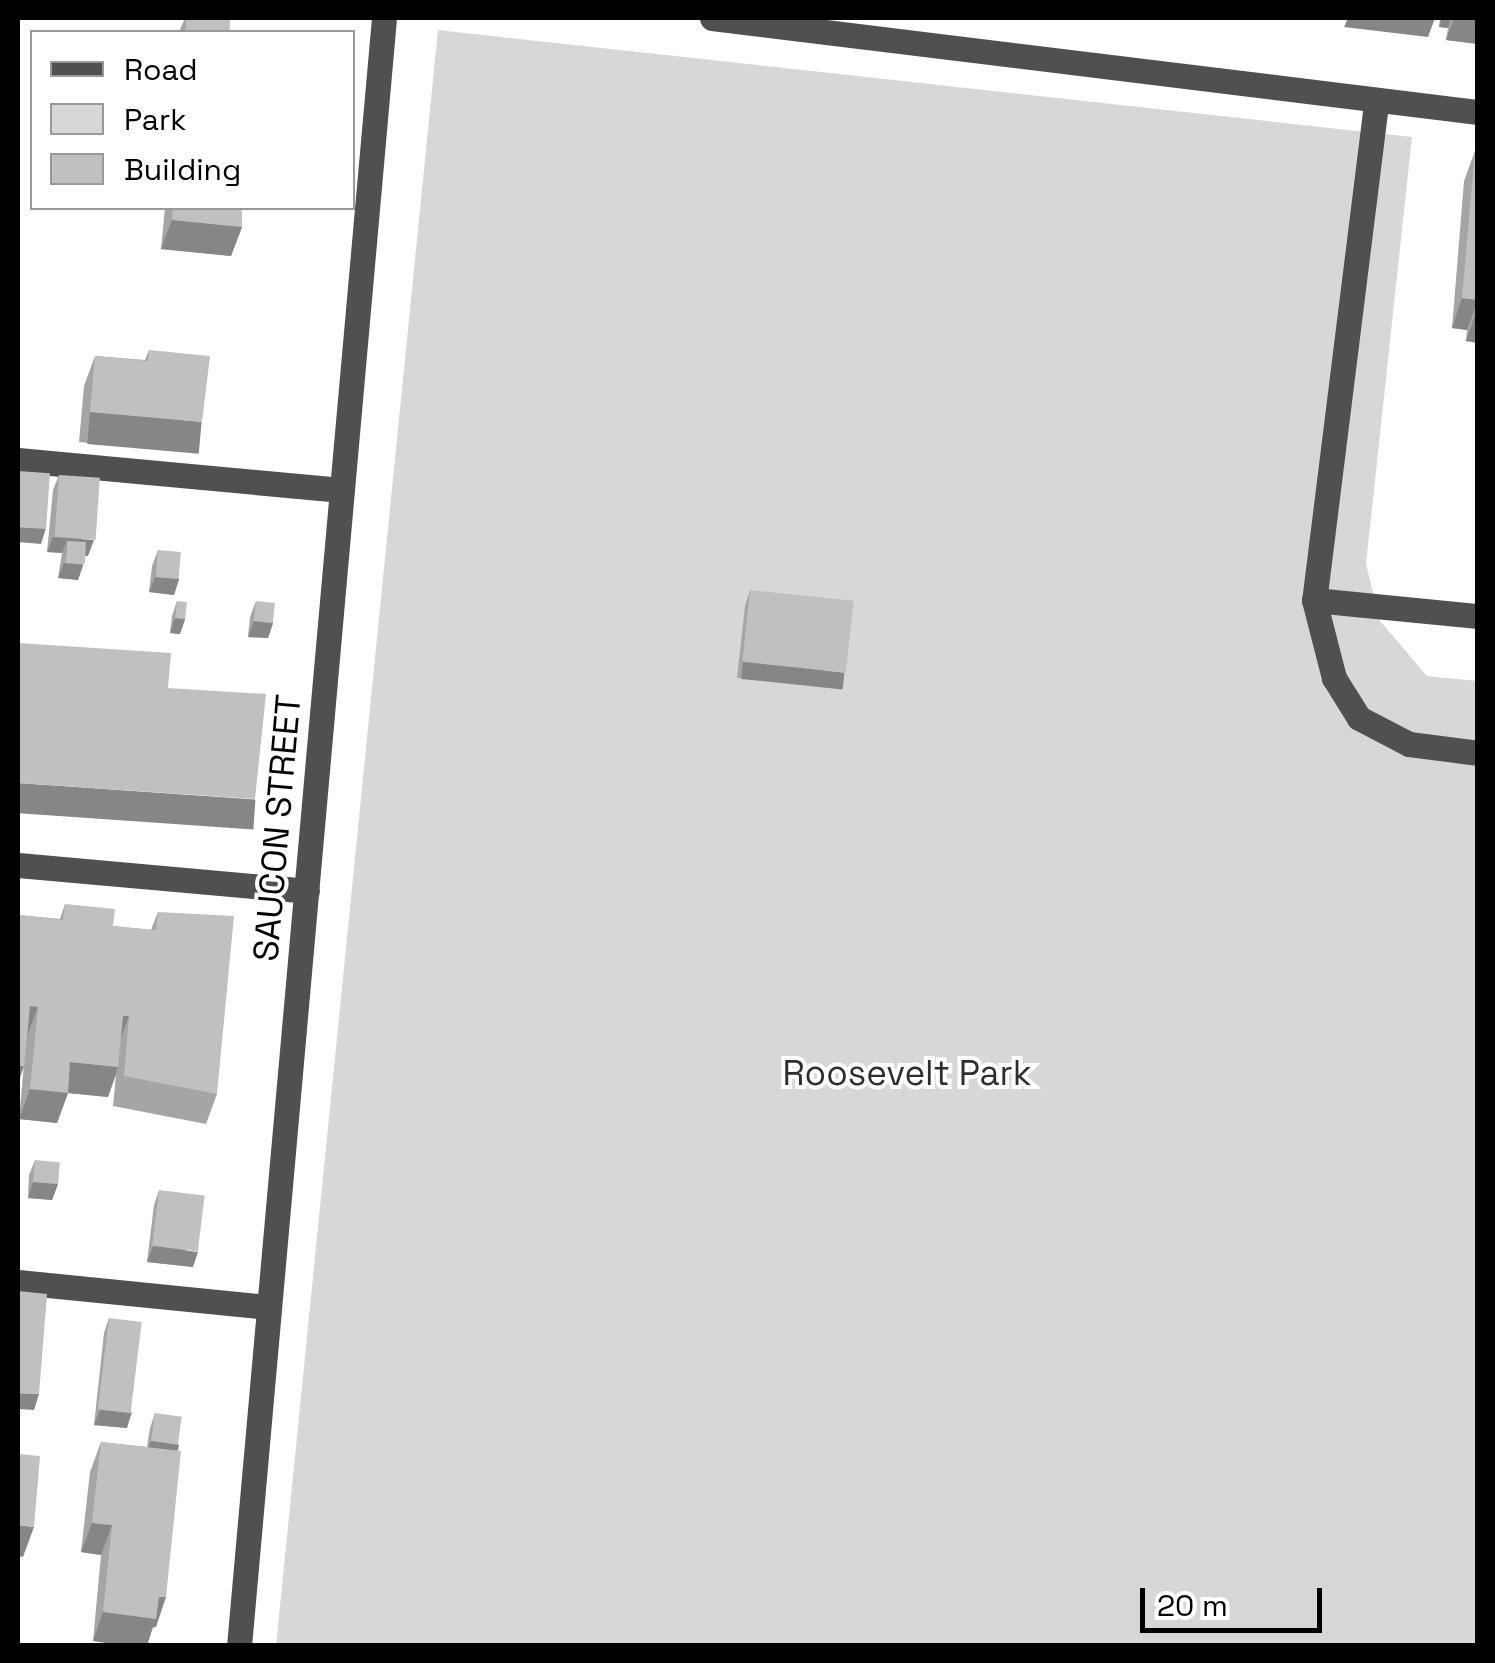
<!DOCTYPE html>
<html>
<head>
<meta charset="utf-8">
<style>
	body { margin:0 }
	#map { position:relative; width:1495px; height:1663px; overflow:hidden; background:#fff; font-family:"Space Grotesk",sans-serif }
	div>[style] { position:absolute }
	.green>* { inset:0; background:#d7d7d7 }
	.minor>* { height:25px; margin:-12.5px; padding:0 12.5px; transform-origin:12.5px; border-radius:12.5px; background:#505050 }
	.wall>* { inset:0; background:#a5a5a5 }
	.shaded-wall>* { inset:0; background:#868686; transform-origin:0 0 }
	.building>* { inset:0; background:#c0c0c0; transform-origin:0 0 }
	span { translate:-50% -50%; white-space:nowrap; text-align:center; line-height:1.15; -webkit-text-stroke:8px #fff; paint-order:stroke }
	.street-label { font-size:35px; color:#000 }
	.park-label { font-size:35px; color:#2e2e2e }
	.frame { position:absolute; inset:0; border:20px solid #000; pointer-events:none }
	.legend { position:absolute; left:30px; top:30px; width:325px; height:180px; box-sizing:border-box; background:#fff; border:2px solid #999; margin:0; padding:12px 18px; list-style:none; font-size:30px; color:#000 }
	.legend li { display:flex; align-items:center; gap:20px; height:50px }
	.legend b { width:50px; border:2px solid #999 }
	.scale { position:absolute; left:1140px; top:1588px; width:182px; height:45px; box-sizing:border-box; border:5px solid #000; border-top:0; padding-left:12px; font-size:30px; line-height:35px; white-space:nowrap; color:#000; -webkit-text-stroke:8px #fff; paint-order:stroke }
</style>
</head>
<body>
<div id="map">
	<div class="green">
		<i style="clip-path:polygon(438px 30px,1412px 137px,1366px 564px,1380px 621px,1427px 676px,1477px 681px,1477px 1645px,276px 1646px)"></i>
	</div>
	<div class="minor">
		<i style="left:712px;top:18px;width:772px;rotate:7deg"></i>
		<i style="left:1376px;top:104px;width:500px;rotate:97.1deg"></i>
		<i style="left:1314px;top:600px;width:81px;rotate:75.6deg"></i>
		<i style="left:1334px;top:678px;width:47px;rotate:58deg"></i>
		<i style="left:1359px;top:718px;width:56px;rotate:27.5deg"></i>
		<i style="left:1409px;top:744px;width:70px;rotate:7.4deg"></i>
		<i style="left:18px;top:460px;width:325px;rotate:5.3deg"></i>
		<i style="left:1314px;top:600px;width:165px;rotate:5.6deg"></i>
		<i style="left:18px;top:865px;width:290px;rotate:5.1deg"></i>
		<i style="left:18px;top:1282px;width:252px;rotate:5.7deg"></i>
		<i style="left:239px;top:1646px;width:1634px;rotate:-84.91deg"></i>
	</div>
	<div class="wall">
		<i style="clip-path:polygon(185px 18px,213px 18px,229px 32px,179px 32px)"></i>
		<i style="clip-path:polygon(1440px 18px,1478px 18px,1478px 44px,1446px 40px,1448px 28px,1439px 27px)"></i>
		<i style="clip-path:polygon(1475px 151px,1478px 151px,1478px 343px,1466px 341px,1467px 330px,1452px 328px,1464px 181px)"></i>
		<i style="clip-path:polygon(165px 208px,242px 208px,242px 227px,231px 256px,161px 249px)"></i>
		<i style="clip-path:polygon(149px 350px,192px 452px,79px 442px,84px 386px,95px 356px,145px 360px)"></i>
		<i style="clip-path:polygon(59px 475px,88px 556px,84px 555px,83px 565px,78px 580px,58px 578px,62px 553px,47px 552px,53px 490px)"></i>
		<i style="clip-path:polygon(158px 550px,179px 579px,174px 595px,149px 592px,152px 566px)"></i>
		<i style="clip-path:polygon(750px 590px,840px 687px,737px 678px,745px 606px)"></i>
		<i style="clip-path:polygon(177px 601px,185px 619px,180px 634px,170px 633px,172px 616px)"></i>
		<i style="clip-path:polygon(256px 601px,273px 623px,268px 638px,248px 637px,250px 617px)"></i>
		<i style="clip-path:polygon(65px 904px,113px 926px,151px 930px,158px 912px,217px 1094px,206px 1124px,113px 1106px,116px 1075px,108px 1097px,68px 1093px,57px 1123px,19px 1119px,24px 1064px,19px 915px,60px 919px)"></i>
		<i style="clip-path:polygon(35px 1160px,58px 1184px,52px 1200px,28px 1198px,29px 1175px)"></i>
		<i style="clip-path:polygon(159px 1190px,193px 1267px,147px 1262px,154px 1205px)"></i>
		<i style="clip-path:polygon(109px 1318px,127px 1428px,94px 1425px,104px 1333px)"></i>
		<i style="clip-path:polygon(155px 1413px,179px 1445px,156px 1627px,93px 1641px,101px 1555px,81px 1552px,90px 1472px,101px 1442px,147px 1447px,150px 1428px)"></i>
	</div>
	<div class="shaded-wall">
		<i style="clip-path:polygon(1348px 18px,1435px 18px,1428px 37px,1344px 27px)"></i>
		<i style="clip-path:polygon(1442px 18px,1451px 18px,1448px 28px,1439px 27px)"></i>
		<i style="clip-path:polygon(1454px 18px,1478px 18px,1478px 44px,1446px 40px)"></i>
		<i style="clip-path:polygon(172px 220px,242px 227px,231px 256px,161px 249px)"></i>
		<i style="clip-path:polygon(1462px 298px,1478px 300px,1467px 330px,1452px 328px)"></i>
		<i style="clip-path:polygon(1476px 312px,1478px 343px,1466px 341px)"></i>
		<i style="left:90px;top:412px;width:112px;height:32px;rotate:5deg"></i>
		<i style="clip-path:polygon(18px 527px,46px 528px,41px 544px,18px 542px)"></i>
		<i style="clip-path:polygon(53px 537px,94px 540px,88px 556px,65px 554px,67px 541px,62px 553px,47px 552px)"></i>
		<i style="clip-path:polygon(64px 563px,83px 565px,78px 580px,58px 578px)"></i>
		<i style="clip-path:polygon(155px 577px,179px 579px,174px 595px,149px 592px)"></i>
		<i style="clip-path:polygon(175px 618px,185px 619px,180px 634px,170px 633px)"></i>
		<i style="clip-path:polygon(254px 621px,273px 623px,268px 638px,248px 637px)"></i>
		<i style="left:743px;top:662px;width:102px;height:17px;rotate:6deg"></i>
		<i style="left:18px;top:783px;width:238px;height:30px;rotate:4deg"></i>
		<i style="clip-path:polygon(30px 1006px,38px 1007px,27px 1036px)"></i>
		<i style="clip-path:polygon(123px 1016px,129px 1016px,118px 1046px)"></i>
		<i style="clip-path:polygon(70px 1062px,118px 1067px,108px 1097px,68px 1093px,57px 1123px,19px 1119px,30px 1089px)"></i>
		<i style="clip-path:polygon(18px 1065px,24px 1066px,18px 1084px)"></i>
		<i style="clip-path:polygon(33px 1182px,58px 1184px,52px 1200px,28px 1198px)"></i>
		<i style="clip-path:polygon(153px 1246px,198px 1252px,193px 1267px,147px 1262px)"></i>
		<i style="clip-path:polygon(18px 1393px,39px 1394px,34px 1410px,18px 1409px)"></i>
		<i style="clip-path:polygon(100px 1410px,132px 1412px,127px 1428px,94px 1425px)"></i>
		<i style="clip-path:polygon(151px 1441px,179px 1445px,173px 1461px,145px 1457px)"></i>
		<i style="clip-path:polygon(92px 1523px,112px 1525px,101px 1555px,81px 1552px)"></i>
		<i style="clip-path:polygon(18px 1525px,34px 1527px,23px 1557px,18px 1556px)"></i>
		<i style="clip-path:polygon(159px 1597px,166px 1597px,156px 1627px,153px 1627px,147px 1646px,124px 1646px,93px 1641px,103px 1612px)"></i>
	</div>
	<div class="building">
		<i style="left:186px;top:18px;width:44px;height:14px;rotate:1deg"></i>
		<i style="clip-path:polygon(1475px 151px,1478px 151px,1478px 300px,1462px 298px)"></i>
		<i style="clip-path:polygon(173px 208px,242px 208px,242px 227px,172px 220px)"></i>
		<i style="clip-path:polygon(149px 350px,210px 356px,202px 422px,90px 412px,95px 356px,148px 361px)"></i>
		<i style="left:18px;top:471px;width:32px;height:56px;rotate:4deg"></i>
		<i style="left:59px;top:475px;width:41px;height:62px;rotate:4deg"></i>
		<i style="left:67px;top:541px;width:19px;height:22px;rotate:3deg"></i>
		<i style="left:158px;top:550px;width:23px;height:27px;rotate:5deg"></i>
		<i style="left:750px;top:590px;width:104px;height:72px;rotate:6deg"></i>
		<i style="left:177px;top:601px;width:10px;height:17px;rotate:6deg"></i>
		<i style="left:256px;top:601px;width:19px;height:20px;rotate:6deg"></i>
		<i style="clip-path:polygon(18px 643px,171px 653px,168px 688px,266px 694px,255px 799px,18px 783px)"></i>
		<i style="clip-path:polygon(18px 899px,20px 899px,19px 915px,63px 920px,65px 904px,115px 909px,113px 926px,156px 930px,158px 912px,234px 916px,217px 1094px,124px 1076px,129px 1016px,123px 1016px,118px 1067px,70px 1062px,68px 1093px,30px 1089px,38px 1007px,30px 1006px,24px 1066px,18px 1065px)"></i>
		<i style="left:35px;top:1160px;width:25px;height:22px;rotate:5deg"></i>
		<i style="left:159px;top:1190px;width:46px;height:56px;rotate:7deg"></i>
		<i style="clip-path:polygon(18px 1291px,47px 1294px,39px 1394px,18px 1393px)"></i>
		<i style="left:109px;top:1318px;width:33px;height:92px;rotate:7deg"></i>
		<i style="left:155px;top:1413px;width:27px;height:28px;rotate:8deg"></i>
		<i style="clip-path:polygon(101px 1442px,181px 1451px,166px 1597px,159px 1597px,156px 1619px,103px 1612px,112px 1525px,92px 1523px)"></i>
		<i style="clip-path:polygon(18px 1454px,40px 1456px,34px 1527px,18px 1525px)"></i>
	</div>
	<div class="street-label">
		<span style="left:277px;top:828px;rotate:-85deg">SAUCON STREET</span>
	</div>
	<div class="park-label">
		<span style="left:907px;top:1073px">Roosevelt Park</span>
	</div>
	<div class="frame"></div>
	<ul class="legend">
	<li><b style="height:12px;background:#505050"></b>Road</li>
	<li><b style="height:28px;background:#d7d7d7"></b>Park</li>
	<li><b style="height:28px;background:#c0c0c0"></b>Building</li>
	</ul>
	<div class="scale">20 m</div>
</div>
</body>
</html>
